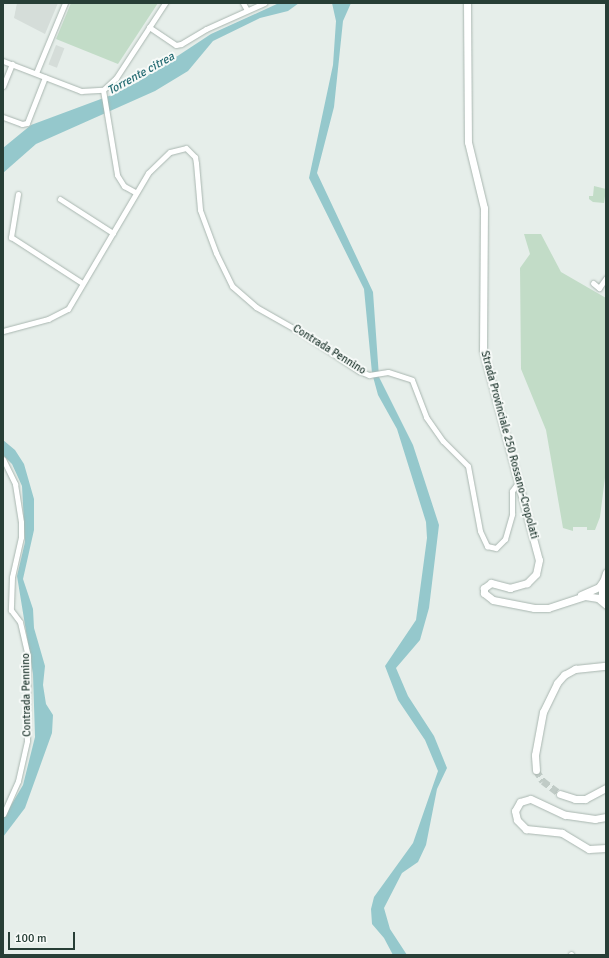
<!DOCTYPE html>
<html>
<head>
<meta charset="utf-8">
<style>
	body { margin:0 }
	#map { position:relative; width:609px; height:958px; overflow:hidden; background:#e6eeea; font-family:Signika,sans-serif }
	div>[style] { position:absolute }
	.built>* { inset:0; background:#d5ddd9; transform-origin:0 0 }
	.green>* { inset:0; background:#c2dcc7 }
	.water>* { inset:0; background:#95c8cc }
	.secondary-tunnel>* { height:7px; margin-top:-3.5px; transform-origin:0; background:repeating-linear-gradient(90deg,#c0cbc6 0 7px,transparent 0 10.5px) }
	.roads { filter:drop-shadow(0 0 1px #a9b6b0) drop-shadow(0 0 1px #a9b6b0) }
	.street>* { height:5px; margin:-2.5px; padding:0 2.5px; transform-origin:2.5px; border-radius:2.5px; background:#fff }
	.secondary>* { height:7px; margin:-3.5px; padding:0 3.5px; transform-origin:3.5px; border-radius:3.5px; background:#fff }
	span { translate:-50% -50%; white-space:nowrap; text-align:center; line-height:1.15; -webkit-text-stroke:4px #f7faf8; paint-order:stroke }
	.street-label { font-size:11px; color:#273e36 }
	.water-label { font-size:12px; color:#276d74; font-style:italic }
	.frame { position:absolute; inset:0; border:4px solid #273e36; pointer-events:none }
	.scale { position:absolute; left:8px; top:932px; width:67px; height:18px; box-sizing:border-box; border:2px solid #273e36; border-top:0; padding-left:5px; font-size:12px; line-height:14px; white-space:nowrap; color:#273e36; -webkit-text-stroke:3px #f7faf8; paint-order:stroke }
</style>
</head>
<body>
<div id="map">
	<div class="built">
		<i style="clip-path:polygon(17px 3px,58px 3px,45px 34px,14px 18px)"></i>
		<i style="left:56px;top:45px;width:9px;height:21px;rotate:21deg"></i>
	</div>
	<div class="green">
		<i style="clip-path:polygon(71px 3px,158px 3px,118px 64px,56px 39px)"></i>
		<i style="clip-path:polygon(594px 186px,606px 189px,604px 203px,593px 202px,589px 199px,589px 196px,593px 196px)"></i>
		<i style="clip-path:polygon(524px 234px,541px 234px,561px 272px,606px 298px,606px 470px,600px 517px,595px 530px,587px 530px,587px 527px,573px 527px,573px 531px,563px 528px,546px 430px,521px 369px,520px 268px,530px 254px)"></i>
	</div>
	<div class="water">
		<i style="clip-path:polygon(279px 3px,299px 3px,288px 11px,260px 18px,213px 41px,188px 71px,155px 91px,36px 144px,3px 173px,3px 148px,31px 125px,109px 96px,138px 82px,211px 34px)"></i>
		<i style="clip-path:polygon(332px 3px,351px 3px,343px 21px,334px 107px,317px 173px,373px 292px,379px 377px,413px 445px,439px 525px,429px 608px,420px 640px,396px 668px,408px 696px,434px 736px,447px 768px,437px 789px,426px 845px,418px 862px,402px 873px,384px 908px,390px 929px,407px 955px,393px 955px,384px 938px,372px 924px,371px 909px,374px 897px,413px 843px,438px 771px,425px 740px,398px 700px,385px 666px,416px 620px,427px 538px,426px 522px,397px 429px,378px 395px,372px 373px,364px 289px,309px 178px,333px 65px,336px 21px)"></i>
		<i style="clip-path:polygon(3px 440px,15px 450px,24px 464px,34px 499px,34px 530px,23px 579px,33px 609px,34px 628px,45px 666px,43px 685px,46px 704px,53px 715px,52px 733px,25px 808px,3px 837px,3px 819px,23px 785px,35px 737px,33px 674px,17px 576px,25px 542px,22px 486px,12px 464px,3px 455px)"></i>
	</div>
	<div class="secondary-tunnel">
		<i style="left:536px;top:770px;width:13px;rotate:58deg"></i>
		<i style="left:543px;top:781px;width:21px;rotate:37deg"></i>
	</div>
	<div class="roads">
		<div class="street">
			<i style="left:243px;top:3px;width:8px;rotate:60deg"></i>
			<i style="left:149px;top:27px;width:32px;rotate:34deg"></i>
			<i style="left:176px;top:45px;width:5px;rotate:-11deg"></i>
			<i style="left:181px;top:44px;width:29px;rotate:-31deg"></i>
			<i style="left:206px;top:29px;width:64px;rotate:-24.1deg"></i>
			<i style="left:3px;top:61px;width:84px;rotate:21deg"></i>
			<i style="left:81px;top:91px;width:22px;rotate:-3deg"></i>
			<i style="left:103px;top:90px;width:18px;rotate:-43deg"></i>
			<i style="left:116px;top:78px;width:90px;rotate:-56.8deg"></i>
			<i style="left:36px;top:73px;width:76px;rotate:-67.5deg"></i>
			<i style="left:3px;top:86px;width:24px;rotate:-68deg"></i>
			<i style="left:103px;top:90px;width:86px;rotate:80.6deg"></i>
			<i style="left:117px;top:175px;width:13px;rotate:58deg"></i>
			<i style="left:124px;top:186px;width:13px;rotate:29deg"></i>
			<i style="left:3px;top:117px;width:20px;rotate:20deg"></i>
			<i style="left:22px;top:124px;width:5px;rotate:-11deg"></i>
			<i style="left:27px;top:123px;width:49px;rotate:-68.6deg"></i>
			<i style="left:18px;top:194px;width:44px;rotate:99.2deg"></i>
			<i style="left:11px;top:237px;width:85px;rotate:32.9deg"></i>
			<i style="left:60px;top:199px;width:63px;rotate:32.7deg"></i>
			<i style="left:593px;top:283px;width:8px;rotate:40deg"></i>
			<i style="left:599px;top:288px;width:12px;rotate:-55deg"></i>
			<i style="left:3px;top:331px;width:47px;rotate:-14.9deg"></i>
			<i style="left:48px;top:319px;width:22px;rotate:-27deg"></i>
			<i style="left:68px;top:309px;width:158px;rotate:-59.5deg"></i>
			<i style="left:148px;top:173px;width:30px;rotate:-44deg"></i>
			<i style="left:170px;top:152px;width:16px;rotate:-14deg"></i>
			<i style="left:186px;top:148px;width:13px;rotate:45deg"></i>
			<i style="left:195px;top:157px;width:6px;rotate:81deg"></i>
			<i style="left:196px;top:163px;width:47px;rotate:85.1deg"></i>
			<i style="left:200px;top:210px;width:46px;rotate:69.6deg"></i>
			<i style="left:216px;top:253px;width:37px;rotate:64deg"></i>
			<i style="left:232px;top:286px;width:32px;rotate:41deg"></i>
			<i style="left:256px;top:307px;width:51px;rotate:29.6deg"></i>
			<i style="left:300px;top:332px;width:71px;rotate:33.5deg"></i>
			<i style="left:359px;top:371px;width:11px;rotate:22deg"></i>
			<i style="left:369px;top:375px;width:19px;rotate:-9deg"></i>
			<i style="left:388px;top:372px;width:25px;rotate:18deg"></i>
			<i style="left:412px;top:380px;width:40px;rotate:69deg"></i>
			<i style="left:426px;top:417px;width:29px;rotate:55deg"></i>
			<i style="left:443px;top:441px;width:35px;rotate:45deg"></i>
			<i style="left:468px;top:466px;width:66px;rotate:79.5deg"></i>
			<i style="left:480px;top:531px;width:17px;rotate:65deg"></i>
			<i style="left:487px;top:546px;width:9px;rotate:13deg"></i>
			<i style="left:496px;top:548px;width:13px;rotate:-45deg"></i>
			<i style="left:505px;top:539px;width:26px;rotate:-74deg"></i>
			<i style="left:512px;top:514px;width:23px;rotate:-90deg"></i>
			<i style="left:512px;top:491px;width:9px;rotate:-54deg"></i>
			<i style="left:3px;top:459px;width:28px;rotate:64deg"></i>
			<i style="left:15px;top:484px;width:38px;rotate:81deg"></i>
			<i style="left:21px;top:522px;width:15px;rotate:90deg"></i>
			<i style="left:21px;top:537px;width:41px;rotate:102.7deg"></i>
			<i style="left:12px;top:577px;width:33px;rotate:92deg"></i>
			<i style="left:11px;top:610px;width:15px;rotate:53deg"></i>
			<i style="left:20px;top:622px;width:35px;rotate:77deg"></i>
			<i style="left:28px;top:656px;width:85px;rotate:90.7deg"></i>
			<i style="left:27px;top:741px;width:41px;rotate:102.7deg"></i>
			<i style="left:18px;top:781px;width:36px;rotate:114deg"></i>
			<i style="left:571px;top:954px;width:1px;rotate:90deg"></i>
		</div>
		<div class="secondary">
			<i style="left:467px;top:3px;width:139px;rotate:89.6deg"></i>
			<i style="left:468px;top:142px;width:68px;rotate:76.4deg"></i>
			<i style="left:484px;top:208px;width:142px;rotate:90.4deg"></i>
			<i style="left:483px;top:350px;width:217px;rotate:75.1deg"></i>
			<i style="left:539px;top:560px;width:14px;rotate:102deg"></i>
			<i style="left:536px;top:574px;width:13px;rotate:135deg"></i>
			<i style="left:527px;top:583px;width:18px;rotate:164deg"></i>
			<i style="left:510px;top:588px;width:20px;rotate:-165deg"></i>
			<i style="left:491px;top:583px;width:9px;rotate:144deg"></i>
			<i style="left:484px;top:588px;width:5px;rotate:90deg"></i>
			<i style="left:484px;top:593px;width:11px;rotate:38deg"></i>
			<i style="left:493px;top:600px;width:42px;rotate:11deg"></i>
			<i style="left:534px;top:608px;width:14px"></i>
			<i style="left:548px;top:608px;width:39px;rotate:-18deg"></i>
			<i style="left:585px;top:596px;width:13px;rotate:9deg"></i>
			<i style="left:598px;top:598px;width:11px;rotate:41deg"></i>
			<i style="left:581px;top:595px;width:20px;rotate:-24deg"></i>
			<i style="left:599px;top:587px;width:7px;rotate:-56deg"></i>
			<i style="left:602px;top:600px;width:15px;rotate:-90deg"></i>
			<i style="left:602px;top:585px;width:13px;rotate:-72deg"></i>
			<i style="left:536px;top:770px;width:15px;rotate:-94deg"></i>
			<i style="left:535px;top:755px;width:44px;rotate:-79.5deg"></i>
			<i style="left:543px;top:712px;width:32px;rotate:-64deg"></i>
			<i style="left:557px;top:683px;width:11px;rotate:-49deg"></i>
			<i style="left:564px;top:675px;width:13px;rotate:-29deg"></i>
			<i style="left:575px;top:669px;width:31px;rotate:-6deg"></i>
			<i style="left:560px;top:794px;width:16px;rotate:18deg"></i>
			<i style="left:575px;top:799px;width:10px"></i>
			<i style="left:585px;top:799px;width:24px;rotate:-28deg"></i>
			<i style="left:606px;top:817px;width:11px;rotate:170deg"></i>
			<i style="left:595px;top:819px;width:30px;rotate:-172deg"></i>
			<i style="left:565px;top:815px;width:38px;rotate:-155deg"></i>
			<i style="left:530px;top:799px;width:10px;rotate:163deg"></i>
			<i style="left:520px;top:802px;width:10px;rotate:119deg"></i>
			<i style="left:515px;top:811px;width:9px;rotate:77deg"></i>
			<i style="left:517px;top:820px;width:13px;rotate:45deg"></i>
			<i style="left:526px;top:829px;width:36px;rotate:6deg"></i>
			<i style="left:562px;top:833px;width:31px;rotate:31deg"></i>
			<i style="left:589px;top:849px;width:17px;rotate:-3deg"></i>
		</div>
	</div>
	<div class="street-label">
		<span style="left:329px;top:350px;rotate:32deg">Contrada Pennino</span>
		<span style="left:509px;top:445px;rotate:75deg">Strada Provinciale 250 Rossano-Cropolati</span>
		<span style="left:27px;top:695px;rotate:-91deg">Contrada Pennino</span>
	</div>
	<div class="water-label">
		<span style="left:141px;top:74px;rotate:-29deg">Torrente citrea</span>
	</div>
	<div class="frame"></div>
	<div class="scale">100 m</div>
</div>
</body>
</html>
